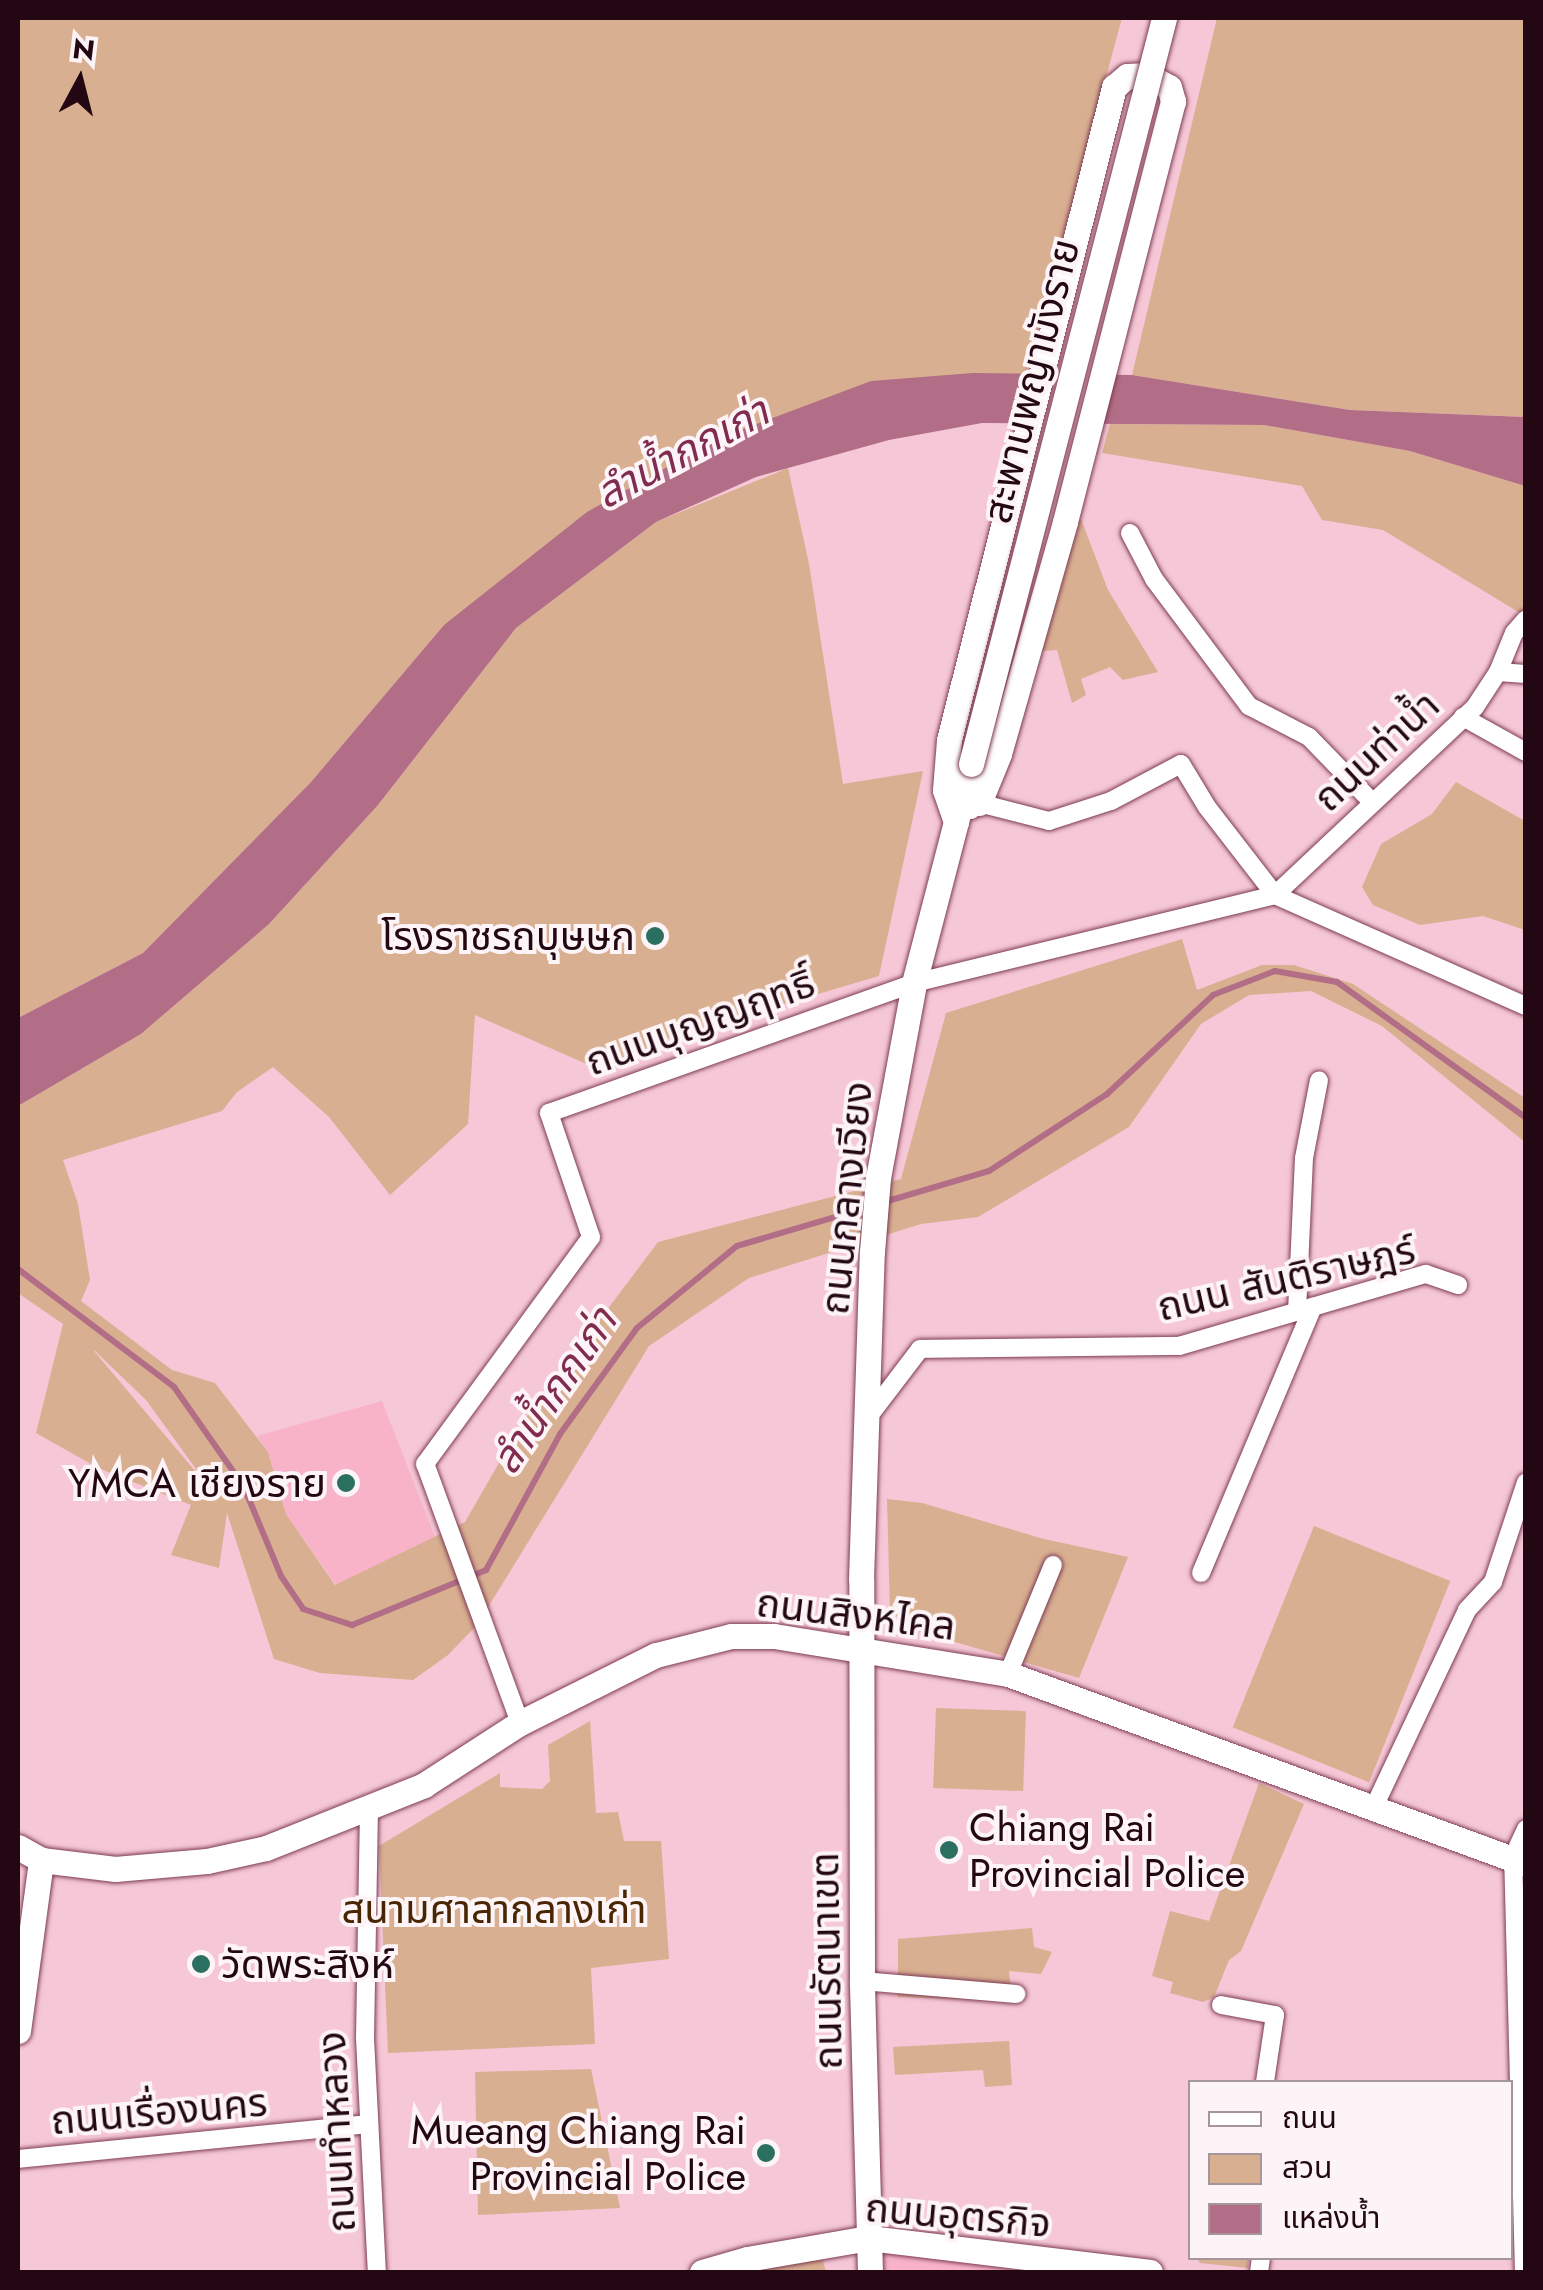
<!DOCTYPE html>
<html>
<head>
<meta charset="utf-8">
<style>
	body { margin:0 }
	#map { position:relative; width:1543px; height:2290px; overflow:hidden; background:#f6c7d6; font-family:Jost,"Noto Sans Thai",sans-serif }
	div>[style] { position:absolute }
	.built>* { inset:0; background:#f8b3c9 }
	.green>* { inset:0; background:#d9af91; transform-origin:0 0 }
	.water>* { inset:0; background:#b26e86 }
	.pier>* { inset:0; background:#f6c7d6 }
	.stream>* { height:6px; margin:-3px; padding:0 3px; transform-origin:3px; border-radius:3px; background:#b26e86 }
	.roads { filter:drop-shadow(0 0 2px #7d3c54) drop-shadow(0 0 2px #7d3c54) }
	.street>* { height:18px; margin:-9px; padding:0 9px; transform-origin:9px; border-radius:9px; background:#fff }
	.secondary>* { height:25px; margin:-12.5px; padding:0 12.5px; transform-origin:12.5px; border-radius:12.5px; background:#fff }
	.bridges { filter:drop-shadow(0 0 2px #7d3c54) drop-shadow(0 0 2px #7d3c54) }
	.secondary-bridge>* { height:25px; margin:-12.5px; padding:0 12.5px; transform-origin:12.5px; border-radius:12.5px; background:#fff }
	.dots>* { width:28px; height:28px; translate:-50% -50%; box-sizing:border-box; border:5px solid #fdf4f7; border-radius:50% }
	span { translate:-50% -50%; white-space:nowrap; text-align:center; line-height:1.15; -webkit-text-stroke:8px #fdf4f7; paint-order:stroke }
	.street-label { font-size:40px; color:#230813 }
	.poi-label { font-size:40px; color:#230813 }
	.right { translate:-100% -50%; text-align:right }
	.left { translate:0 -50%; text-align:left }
	.park-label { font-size:40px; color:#4a2502 }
	.water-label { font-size:42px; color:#7f2c4e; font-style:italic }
	.frame { position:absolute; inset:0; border:20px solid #230813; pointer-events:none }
	.legend { position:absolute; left:1188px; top:2080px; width:325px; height:180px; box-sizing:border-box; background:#fdf4f7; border:2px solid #a6969c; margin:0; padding:12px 18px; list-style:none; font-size:30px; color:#230813 }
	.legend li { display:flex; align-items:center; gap:20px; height:50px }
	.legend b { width:50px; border:2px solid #a6969c }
	.north { position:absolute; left:30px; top:30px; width:100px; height:100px; -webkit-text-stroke:8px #fdf4f7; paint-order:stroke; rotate:7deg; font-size:28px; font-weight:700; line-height:40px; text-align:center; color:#230813 }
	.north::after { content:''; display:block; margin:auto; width:35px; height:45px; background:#230813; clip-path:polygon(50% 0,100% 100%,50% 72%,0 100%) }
</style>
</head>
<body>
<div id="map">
	<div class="built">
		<i style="clip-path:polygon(382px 1401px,435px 1537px,336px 1585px,286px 1514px,268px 1452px,257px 1436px)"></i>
		<i style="clip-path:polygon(881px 2252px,1086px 2272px,881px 2272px)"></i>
	</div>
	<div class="green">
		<i style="clip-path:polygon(18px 18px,1122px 18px,1026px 374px,871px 381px,444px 625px,311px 782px,143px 953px,18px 1018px)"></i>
		<i style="clip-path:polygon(1217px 18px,1525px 18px,1525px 417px,1350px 410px,1132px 375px)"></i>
		<i style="clip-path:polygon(1110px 424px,1264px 425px,1410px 451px,1525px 486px,1525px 616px,1383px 530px,1322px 520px,1302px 486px,1102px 453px)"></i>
		<i style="clip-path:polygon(evenodd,788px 468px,809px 564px,843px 784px,923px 771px,879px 976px,666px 1039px,607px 1073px,475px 1015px,468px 1124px,390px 1195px,329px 1117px,273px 1067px,237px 1092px,222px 1111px,63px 1160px,78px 1204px,90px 1280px,81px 1301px,172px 1370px,215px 1383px,268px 1452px,286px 1514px,335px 1585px,465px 1522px,522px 1423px,658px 1242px,901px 1179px,946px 1013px,1182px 939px,1197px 990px,1262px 965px,1294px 965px,1353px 984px,1525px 1098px,1526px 1143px,1382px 1026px,1311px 991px,1249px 995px,1201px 1024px,1129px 1127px,978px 1217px,921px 1224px,749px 1278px,649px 1346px,477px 1625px,448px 1655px,413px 1680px,320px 1673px,274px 1659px,227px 1513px,219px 1568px,171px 1555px,191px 1505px,98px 1468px,36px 1433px,63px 1324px,18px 1293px,18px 1106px,141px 1034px,269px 924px,378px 805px,516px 628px,656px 522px,788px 468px,94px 1350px,146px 1400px,212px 1491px,94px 1351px,94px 1350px)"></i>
		<i style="clip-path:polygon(1081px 519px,1108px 590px,1158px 672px,1123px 680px,1110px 667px,1081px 679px,1086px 695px,1072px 703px,1057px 650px,1042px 651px,1073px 526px)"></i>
		<i style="clip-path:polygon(1456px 782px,1525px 821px,1525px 930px,1483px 916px,1420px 925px,1373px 905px,1362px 887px,1381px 844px,1432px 814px)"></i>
		<i style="clip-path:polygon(887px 1499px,922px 1503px,1044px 1539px,1128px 1557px,1079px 1678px,917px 1631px,890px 1611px)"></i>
		<i style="left:1314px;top:1526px;width:147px;height:217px;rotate:22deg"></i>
		<i style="left:936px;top:1708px;width:90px;height:80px;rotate:2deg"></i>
		<i style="clip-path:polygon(590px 1721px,596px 1813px,618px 1812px,624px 1841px,661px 1841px,669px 1959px,591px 1968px,595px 2044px,388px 2053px,379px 1846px,500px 1773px,500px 1787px,542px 1789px,550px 1781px,548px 1745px)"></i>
		<i style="clip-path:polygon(1259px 1783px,1304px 1804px,1241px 1951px,1229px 1960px,1214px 1997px,1203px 2002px,1170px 1993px,1173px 1982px,1152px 1976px,1170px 1911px,1209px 1921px)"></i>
		<i style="clip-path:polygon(1032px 1928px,1034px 1947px,1052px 1952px,1041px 1974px,1009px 1971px,1012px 2001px,898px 1997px,898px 1939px)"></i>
		<i style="clip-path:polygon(1009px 2041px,1012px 2085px,985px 2087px,983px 2070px,895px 2075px,893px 2047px)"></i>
		<i style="clip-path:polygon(591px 2069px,620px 2208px,478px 2215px,475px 2072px)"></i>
		<i style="clip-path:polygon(822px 2257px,826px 2272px,751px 2272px)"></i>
		<i style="clip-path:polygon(1197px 2258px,1249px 2258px,1248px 2268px,1200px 2263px)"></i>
	</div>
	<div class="water">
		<i style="clip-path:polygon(973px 373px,1132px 375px,1350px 410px,1525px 417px,1525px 486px,1410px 451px,1264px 425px,982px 423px,889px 440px,756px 477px,656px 522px,516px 628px,378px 805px,269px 924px,141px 1034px,18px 1106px,18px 1018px,143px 953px,311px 782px,444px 625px,587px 512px,719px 438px,871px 381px)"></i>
	</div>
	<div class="pier">
		<i style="clip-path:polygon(1053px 369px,1093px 370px,1078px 429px,1037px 428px)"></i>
	</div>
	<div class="stream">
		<i style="left:881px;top:1203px;width:113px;rotate:-16.5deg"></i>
		<i style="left:989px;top:1171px;width:141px;rotate:-33.1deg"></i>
		<i style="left:1107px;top:1094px;width:145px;rotate:-43deg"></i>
		<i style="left:1213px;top:995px;width:66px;rotate:-21.2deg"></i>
		<i style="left:1275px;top:971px;width:63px;rotate:10.1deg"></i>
		<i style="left:1337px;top:982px;width:233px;rotate:35.7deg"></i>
		<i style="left:18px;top:1269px;width:196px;rotate:37.1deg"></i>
		<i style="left:174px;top:1387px;width:120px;rotate:54.9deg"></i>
		<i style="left:243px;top:1485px;width:99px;rotate:67.3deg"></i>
		<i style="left:281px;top:1576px;width:40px;rotate:56deg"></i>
		<i style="left:303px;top:1609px;width:52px;rotate:18.1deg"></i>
		<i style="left:352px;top:1625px;width:145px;rotate:-22.3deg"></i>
		<i style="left:486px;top:1570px;width:155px;rotate:-61.4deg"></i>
		<i style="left:560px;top:1434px;width:131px;rotate:-54deg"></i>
		<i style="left:637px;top:1328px;width:129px;rotate:-39.4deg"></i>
		<i style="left:737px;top:1246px;width:138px;rotate:-16.5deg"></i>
	</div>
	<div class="roads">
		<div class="street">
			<i style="left:1130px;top:533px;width:52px;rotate:62.4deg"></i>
			<i style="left:1154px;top:579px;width:159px;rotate:53.2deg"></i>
			<i style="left:1249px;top:706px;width:68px;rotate:27.3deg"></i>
			<i style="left:1309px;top:737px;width:91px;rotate:45.9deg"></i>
			<i style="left:1498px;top:672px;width:42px;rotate:-67.7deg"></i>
			<i style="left:1514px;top:633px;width:18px;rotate:-49deg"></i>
			<i style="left:1463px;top:717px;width:72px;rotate:29.1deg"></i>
			<i style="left:971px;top:810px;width:11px;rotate:-41deg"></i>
			<i style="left:979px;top:803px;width:72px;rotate:14.4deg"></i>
			<i style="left:1049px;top:821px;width:65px;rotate:-17.9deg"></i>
			<i style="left:1111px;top:801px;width:79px;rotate:-27.9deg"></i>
			<i style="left:1181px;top:764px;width:50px;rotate:58.8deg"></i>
			<i style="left:1207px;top:807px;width:111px;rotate:52.3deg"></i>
			<i style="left:1275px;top:895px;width:274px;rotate:-43.2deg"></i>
			<i style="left:1475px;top:707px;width:42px;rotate:-56.7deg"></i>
			<i style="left:1498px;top:672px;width:28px;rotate:4deg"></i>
			<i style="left:1297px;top:1312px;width:154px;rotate:-87.4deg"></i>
			<i style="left:1304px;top:1158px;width:79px;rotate:-79.1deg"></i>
			<i style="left:866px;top:1420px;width:89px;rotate:-52.7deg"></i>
			<i style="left:920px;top:1349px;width:259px;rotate:-0.7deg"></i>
			<i style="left:1179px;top:1346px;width:257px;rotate:-16.3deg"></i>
			<i style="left:1426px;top:1274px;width:34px;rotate:19deg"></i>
			<i style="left:1201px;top:1573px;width:289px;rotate:-67.2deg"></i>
			<i style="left:1008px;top:1674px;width:118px;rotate:-67.6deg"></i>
			<i style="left:520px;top:1723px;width:276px;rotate:-110.1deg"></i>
			<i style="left:425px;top:1464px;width:281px;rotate:-53.8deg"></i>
			<i style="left:591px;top:1237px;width:131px;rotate:-108.7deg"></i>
			<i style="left:549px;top:1113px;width:387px;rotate:-19.6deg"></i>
			<i style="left:914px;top:983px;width:372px;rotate:-13.7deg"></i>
			<i style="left:1275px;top:895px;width:274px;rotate:23.9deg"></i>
			<i style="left:1374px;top:1807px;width:218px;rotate:-64.7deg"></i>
			<i style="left:1467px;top:1610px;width:38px;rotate:-47deg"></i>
			<i style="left:1493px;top:1582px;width:105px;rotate:-71.7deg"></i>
			<i style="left:369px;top:1809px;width:229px;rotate:91deg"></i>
			<i style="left:365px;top:2038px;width:234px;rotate:87.1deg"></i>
			<i style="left:862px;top:1981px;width:155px;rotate:4.8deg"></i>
			<i style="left:1221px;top:2005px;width:55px;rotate:10.5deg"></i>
			<i style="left:1275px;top:2015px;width:68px;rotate:98.5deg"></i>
			<i style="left:18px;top:2159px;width:351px;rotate:-5.7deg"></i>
			<i style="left:1259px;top:2272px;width:14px;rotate:-82deg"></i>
			<i style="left:1524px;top:2272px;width:415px;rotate:-91.5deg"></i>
			<i style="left:1513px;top:1857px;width:31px;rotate:-65deg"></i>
		</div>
		<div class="secondary">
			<i style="left:956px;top:822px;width:34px;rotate:-109deg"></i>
			<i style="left:945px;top:790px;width:50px;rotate:-85.4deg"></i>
			<i style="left:949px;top:740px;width:674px;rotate:-75.82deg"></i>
			<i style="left:1114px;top:87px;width:17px;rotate:-40deg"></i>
			<i style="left:1127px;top:76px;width:20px;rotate:-3deg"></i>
			<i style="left:1147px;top:75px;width:25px;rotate:29deg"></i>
			<i style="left:1169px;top:87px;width:15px;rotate:74deg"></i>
			<i style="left:1173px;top:101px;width:435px;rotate:104.4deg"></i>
			<i style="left:1065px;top:522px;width:241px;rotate:105.9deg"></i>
			<i style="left:999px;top:754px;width:53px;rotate:112.2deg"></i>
			<i style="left:18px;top:1847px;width:26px;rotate:29deg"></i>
			<i style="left:41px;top:1860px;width:75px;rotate:6.9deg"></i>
			<i style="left:115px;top:1869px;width:92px;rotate:-5deg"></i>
			<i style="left:207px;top:1861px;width:60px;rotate:-12.4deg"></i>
			<i style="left:266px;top:1848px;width:170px;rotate:-21.7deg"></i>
			<i style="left:424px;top:1785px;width:114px;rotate:-32.9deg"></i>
			<i style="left:520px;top:1723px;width:152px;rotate:-26.6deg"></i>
			<i style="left:656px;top:1655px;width:77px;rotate:-14.2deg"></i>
			<i style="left:731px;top:1636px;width:43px"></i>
			<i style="left:774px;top:1636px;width:237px;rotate:9.2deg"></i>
			<i style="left:1008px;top:1674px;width:552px;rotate:20.14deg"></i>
			<i style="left:18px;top:2031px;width:173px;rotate:-82.3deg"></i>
			<i style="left:702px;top:2272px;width:47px;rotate:-16.1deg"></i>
			<i style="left:747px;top:2259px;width:124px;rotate:-9.8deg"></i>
			<i style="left:869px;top:2238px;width:283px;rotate:6.9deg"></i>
			<i style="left:870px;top:2272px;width:291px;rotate:-91.6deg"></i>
			<i style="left:862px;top:1981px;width:402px;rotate:-90.1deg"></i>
			<i style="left:861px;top:1579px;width:327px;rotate:-88.1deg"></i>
			<i style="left:872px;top:1252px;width:74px;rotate:-85.4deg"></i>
			<i style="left:878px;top:1178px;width:198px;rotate:-79.5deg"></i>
			<i style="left:914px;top:983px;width:226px;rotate:-75.4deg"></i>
		</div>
	</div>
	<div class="bridges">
		<div class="secondary-bridge">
			<i style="left:971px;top:764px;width:771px;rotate:-75.49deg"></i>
		</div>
	</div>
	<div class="dots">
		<i style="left:655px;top:936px;background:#2b6f61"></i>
		<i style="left:346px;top:1483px;background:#2b6f61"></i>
		<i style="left:949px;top:1850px;background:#2b6f61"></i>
		<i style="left:201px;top:1964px;background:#2b6f61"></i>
		<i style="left:766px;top:2153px;background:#2b6f61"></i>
	</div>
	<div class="street-label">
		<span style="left:1031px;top:381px;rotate:-76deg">สะพานพญามังราย</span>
		<span style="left:1376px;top:751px;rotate:-43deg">ถนนท่าน้ำ</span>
		<span style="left:700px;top:1022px;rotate:-20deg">ถนนบุญญฤทธิ์</span>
		<span style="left:846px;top:1198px;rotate:-84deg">ถนนกลางเวียง</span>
		<span style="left:1286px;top:1278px;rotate:-13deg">ถนน สันติราษฎร์</span>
		<span style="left:856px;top:1614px;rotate:7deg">ถนนสิงหไคล</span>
		<span style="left:826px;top:1961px;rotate:-91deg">ถนนรัตนาเขต</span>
		<span style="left:159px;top:2111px;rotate:-5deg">ถนนเรื่องนคร</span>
		<span style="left:336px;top:2132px;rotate:-93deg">ถนนทำหลวง</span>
		<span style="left:958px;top:2215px;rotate:5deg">ถนนอุตรกิจ</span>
	</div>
	<div class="poi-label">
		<span class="right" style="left:635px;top:936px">โรงราชรถบุษษก</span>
		<span class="right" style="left:326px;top:1483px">YMCA เชียงราย</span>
		<span class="left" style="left:969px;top:1850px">Chiang Rai<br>Provincial Police</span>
		<span class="left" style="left:221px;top:1964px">วัดพระสิงห์</span>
		<span class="right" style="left:746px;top:2153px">Mueang Chiang Rai<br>Provincial Police</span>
	</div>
	<div class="park-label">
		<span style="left:494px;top:1909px">สนามศาลากลางเก่า</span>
	</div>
	<div class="water-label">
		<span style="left:682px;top:453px;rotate:-28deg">ลำน้ำกกเก่า</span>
		<span style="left:554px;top:1391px;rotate:-56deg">ลำน้ำกกเก่า</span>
	</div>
	<div class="frame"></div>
	<ul class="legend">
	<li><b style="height:12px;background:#fff"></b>ถนน</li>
	<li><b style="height:28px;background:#d9af91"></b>สวน</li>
	<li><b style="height:28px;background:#b26e86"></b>แหล่งน้ำ</li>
	</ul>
	<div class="north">N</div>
</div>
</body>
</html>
